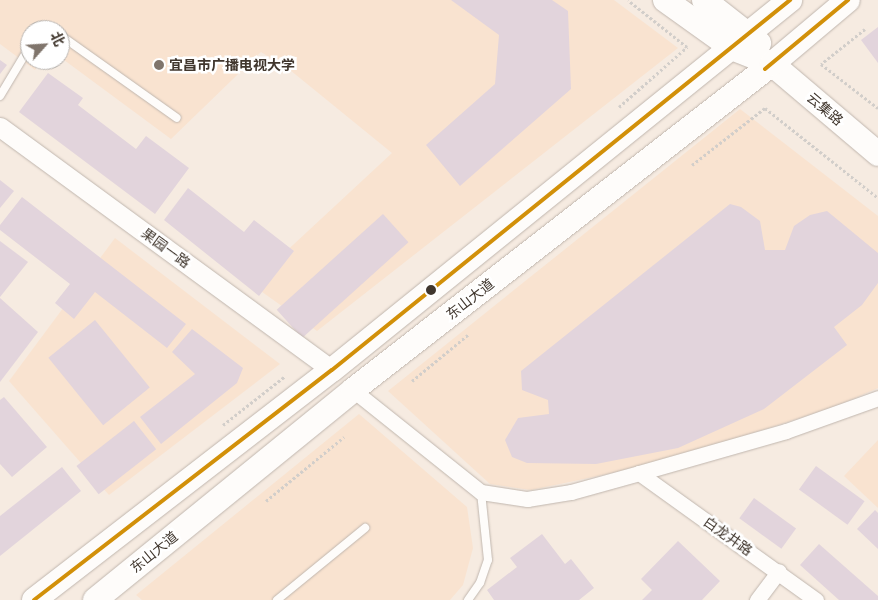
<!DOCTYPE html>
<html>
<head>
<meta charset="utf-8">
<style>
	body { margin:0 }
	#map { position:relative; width:878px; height:600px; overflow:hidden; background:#f6ebe1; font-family:"Roboto Serif","Noto Sans SC",serif }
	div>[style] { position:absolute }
	.built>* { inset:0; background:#f9e3d0 }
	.building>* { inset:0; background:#e2d4dc; transform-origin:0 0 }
	.path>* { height:3px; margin-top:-1.5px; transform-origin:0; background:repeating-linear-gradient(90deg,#d2ceca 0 2.5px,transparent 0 5px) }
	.roads { filter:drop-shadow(0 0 1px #c0b6ae) drop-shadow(0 0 1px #c0b6ae) }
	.service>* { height:8px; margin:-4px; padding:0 4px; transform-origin:4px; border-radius:4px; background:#fefcfa }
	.minor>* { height:15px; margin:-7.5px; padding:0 7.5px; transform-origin:7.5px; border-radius:7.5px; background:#fefcfa }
	.tertiary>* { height:19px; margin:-9.5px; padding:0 9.5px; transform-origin:9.5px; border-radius:9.5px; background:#fefcfa }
	.primary>* { height:24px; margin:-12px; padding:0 12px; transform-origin:12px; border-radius:12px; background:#fefcfa }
	.bus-1>* { height:4px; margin:-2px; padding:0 2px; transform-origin:2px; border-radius:2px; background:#d29009 }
	.dots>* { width:14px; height:14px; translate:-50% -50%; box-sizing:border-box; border:2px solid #fff; border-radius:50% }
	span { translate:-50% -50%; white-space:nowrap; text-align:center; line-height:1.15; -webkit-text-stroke:5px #fff; paint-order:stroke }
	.poi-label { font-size:14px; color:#40362d; font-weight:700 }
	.left { translate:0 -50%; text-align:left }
	.street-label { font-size:14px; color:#40362d }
	.north { position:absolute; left:20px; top:20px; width:50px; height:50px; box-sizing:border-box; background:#fff; border:1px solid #b3afab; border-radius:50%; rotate:64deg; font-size:14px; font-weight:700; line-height:20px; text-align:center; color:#40362d }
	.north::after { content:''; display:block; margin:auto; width:18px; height:22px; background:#80756c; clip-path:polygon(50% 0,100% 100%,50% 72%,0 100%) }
</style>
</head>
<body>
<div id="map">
	<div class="built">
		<i style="clip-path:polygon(0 0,614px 0,678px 48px,317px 331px,251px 284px,392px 153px,290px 70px,261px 52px,171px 139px,60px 57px,60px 30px,30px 30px,30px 60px,41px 60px,35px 70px,0 44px)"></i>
		<i style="clip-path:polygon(740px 109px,878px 216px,878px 388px,837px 406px,660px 463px,531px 490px,490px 484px,388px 391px)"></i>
		<i style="clip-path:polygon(115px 238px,280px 364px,109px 495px,9px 381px)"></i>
		<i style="clip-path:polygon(359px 414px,467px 507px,473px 548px,463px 585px,450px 600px,142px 600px,136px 595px)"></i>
		<i style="clip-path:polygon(878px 440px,878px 508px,844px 476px)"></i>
	</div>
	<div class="building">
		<i style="clip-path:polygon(451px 0,552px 0,568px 11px,571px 89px,460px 186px,426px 145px,495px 84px,499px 35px)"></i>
		<i style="clip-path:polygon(878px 27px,878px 63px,861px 40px)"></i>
		<i style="clip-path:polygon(0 60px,7px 65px,0 74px)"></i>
		<i style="clip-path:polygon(48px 73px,83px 98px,78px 105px,136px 149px,146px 136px,189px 168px,155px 214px,19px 112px)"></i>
		<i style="clip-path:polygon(0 180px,14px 191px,0 208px)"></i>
		<i style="clip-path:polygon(188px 188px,244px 232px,254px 220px,294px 251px,259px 296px,164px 220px)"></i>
		<i style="clip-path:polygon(22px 197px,186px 324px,167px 348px,95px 292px,74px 319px,55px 303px,70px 284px,0 230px,0 225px)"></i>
		<i style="clip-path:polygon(730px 204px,741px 207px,760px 221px,765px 250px,785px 250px,794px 226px,810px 215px,827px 211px,878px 253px,878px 283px,862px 305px,834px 327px,847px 345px,764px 409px,678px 448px,596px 464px,527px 463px,512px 457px,505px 440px,518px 418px,549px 414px,548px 400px,522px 390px,521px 371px)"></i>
		<i style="left:383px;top:214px;width:38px;height:143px;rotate:48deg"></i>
		<i style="clip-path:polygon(0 241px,28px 262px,0 297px)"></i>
		<i style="clip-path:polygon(0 298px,38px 332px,0 382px)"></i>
		<i style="left:95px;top:320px;width:87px;height:60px;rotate:51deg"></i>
		<i style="clip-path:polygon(192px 329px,243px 368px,237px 383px,161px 444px,140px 417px,195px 374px,172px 352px)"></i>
		<i style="clip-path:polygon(4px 397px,47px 447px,12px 477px,0 464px,0 400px)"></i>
		<i style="left:134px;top:421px;width:36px;height:73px;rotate:52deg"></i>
		<i style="left:816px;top:466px;width:60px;height:29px;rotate:36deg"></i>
		<i style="clip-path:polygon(62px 467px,81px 491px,0 556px,0 516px)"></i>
		<i style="left:754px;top:498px;width:52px;height:25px;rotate:36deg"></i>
		<i style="clip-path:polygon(875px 510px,878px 513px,878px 549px,857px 529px)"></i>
		<i style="clip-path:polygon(542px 534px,565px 564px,571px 559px,594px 588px,579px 600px,494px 600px,487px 590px,517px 567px,510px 558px)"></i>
		<i style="clip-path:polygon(678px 541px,720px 581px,702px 600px,642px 600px,652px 590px,641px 579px)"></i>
		<i style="clip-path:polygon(819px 544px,878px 596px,878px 600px,839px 600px,800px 565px)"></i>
	</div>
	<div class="path">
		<i style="left:865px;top:29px;width:56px;rotate:141.5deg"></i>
		<i style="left:821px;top:64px;width:72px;rotate:37.7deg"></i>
		<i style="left:619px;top:107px;width:91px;rotate:-41.4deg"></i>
		<i style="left:687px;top:47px;width:75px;rotate:-141.5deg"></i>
		<i style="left:692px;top:165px;width:93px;rotate:-38deg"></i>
		<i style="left:765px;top:108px;width:144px;rotate:38.5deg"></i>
		<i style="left:412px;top:381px;width:74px;rotate:-39.5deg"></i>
		<i style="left:223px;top:425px;width:78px;rotate:-38.2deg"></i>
		<i style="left:266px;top:501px;width:101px;rotate:-39.4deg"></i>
	</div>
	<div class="roads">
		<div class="service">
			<i style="left:60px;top:35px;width:143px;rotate:35.4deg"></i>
			<i style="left:0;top:96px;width:58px;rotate:-59deg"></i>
			<i style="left:277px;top:600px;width:114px;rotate:-39.3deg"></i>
			<i style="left:468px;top:600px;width:21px;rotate:-55deg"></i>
			<i style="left:480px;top:583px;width:24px;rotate:-71deg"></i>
			<i style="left:488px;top:560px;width:68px;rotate:-95.9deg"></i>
		</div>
		<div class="minor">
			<i style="left:353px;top:390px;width:164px;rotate:38.6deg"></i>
			<i style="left:481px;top:492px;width:47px;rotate:8.7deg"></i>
			<i style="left:527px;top:499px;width:45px;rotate:-9deg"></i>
			<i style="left:571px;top:492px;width:71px;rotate:-15.6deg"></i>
			<i style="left:639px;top:473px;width:153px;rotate:-15.9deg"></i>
			<i style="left:786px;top:431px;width:98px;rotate:-19.7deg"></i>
			<i style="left:639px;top:473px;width:218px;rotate:35.7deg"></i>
			<i style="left:757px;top:600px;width:36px;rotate:-53deg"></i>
		</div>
		<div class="tertiary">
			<i style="left:0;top:127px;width:411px;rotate:36.2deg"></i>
		</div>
		<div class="primary">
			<i style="left:665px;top:0;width:82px;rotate:35.6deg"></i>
			<i style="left:732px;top:48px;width:43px;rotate:21.8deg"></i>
			<i style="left:772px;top:64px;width:139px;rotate:40.3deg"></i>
			<i style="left:704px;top:0;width:70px;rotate:38deg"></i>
			<i style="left:34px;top:600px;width:376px;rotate:-37.7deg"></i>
			<i style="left:332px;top:370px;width:589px;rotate:-38.93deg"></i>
			<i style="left:95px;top:600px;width:333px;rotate:-39.1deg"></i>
			<i style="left:353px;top:390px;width:531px;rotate:-37.88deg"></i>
			<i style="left:772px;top:64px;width:99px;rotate:-40.1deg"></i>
		</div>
	</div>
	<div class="bus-1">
		<i style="left:765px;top:69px;width:108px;rotate:-39.7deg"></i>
		<i style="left:34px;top:600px;width:376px;rotate:-37.7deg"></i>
		<i style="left:332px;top:370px;width:589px;rotate:-38.93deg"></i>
	</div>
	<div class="dots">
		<i style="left:159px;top:65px;background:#80756c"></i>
		<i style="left:431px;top:290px;background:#40362d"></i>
	</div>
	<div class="poi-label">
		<span class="left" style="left:169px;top:65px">宜昌市广播电视大学</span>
	</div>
	<div class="street-label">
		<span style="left:825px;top:109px;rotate:40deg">云集路</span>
		<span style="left:166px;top:248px;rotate:36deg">果园一路</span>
		<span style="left:470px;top:299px;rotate:-38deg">东山大道</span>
		<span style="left:728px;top:536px;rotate:35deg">白龙井路</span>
		<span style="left:154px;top:552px;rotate:-39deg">东山大道</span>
	</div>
	<div class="north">北</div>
</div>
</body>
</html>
